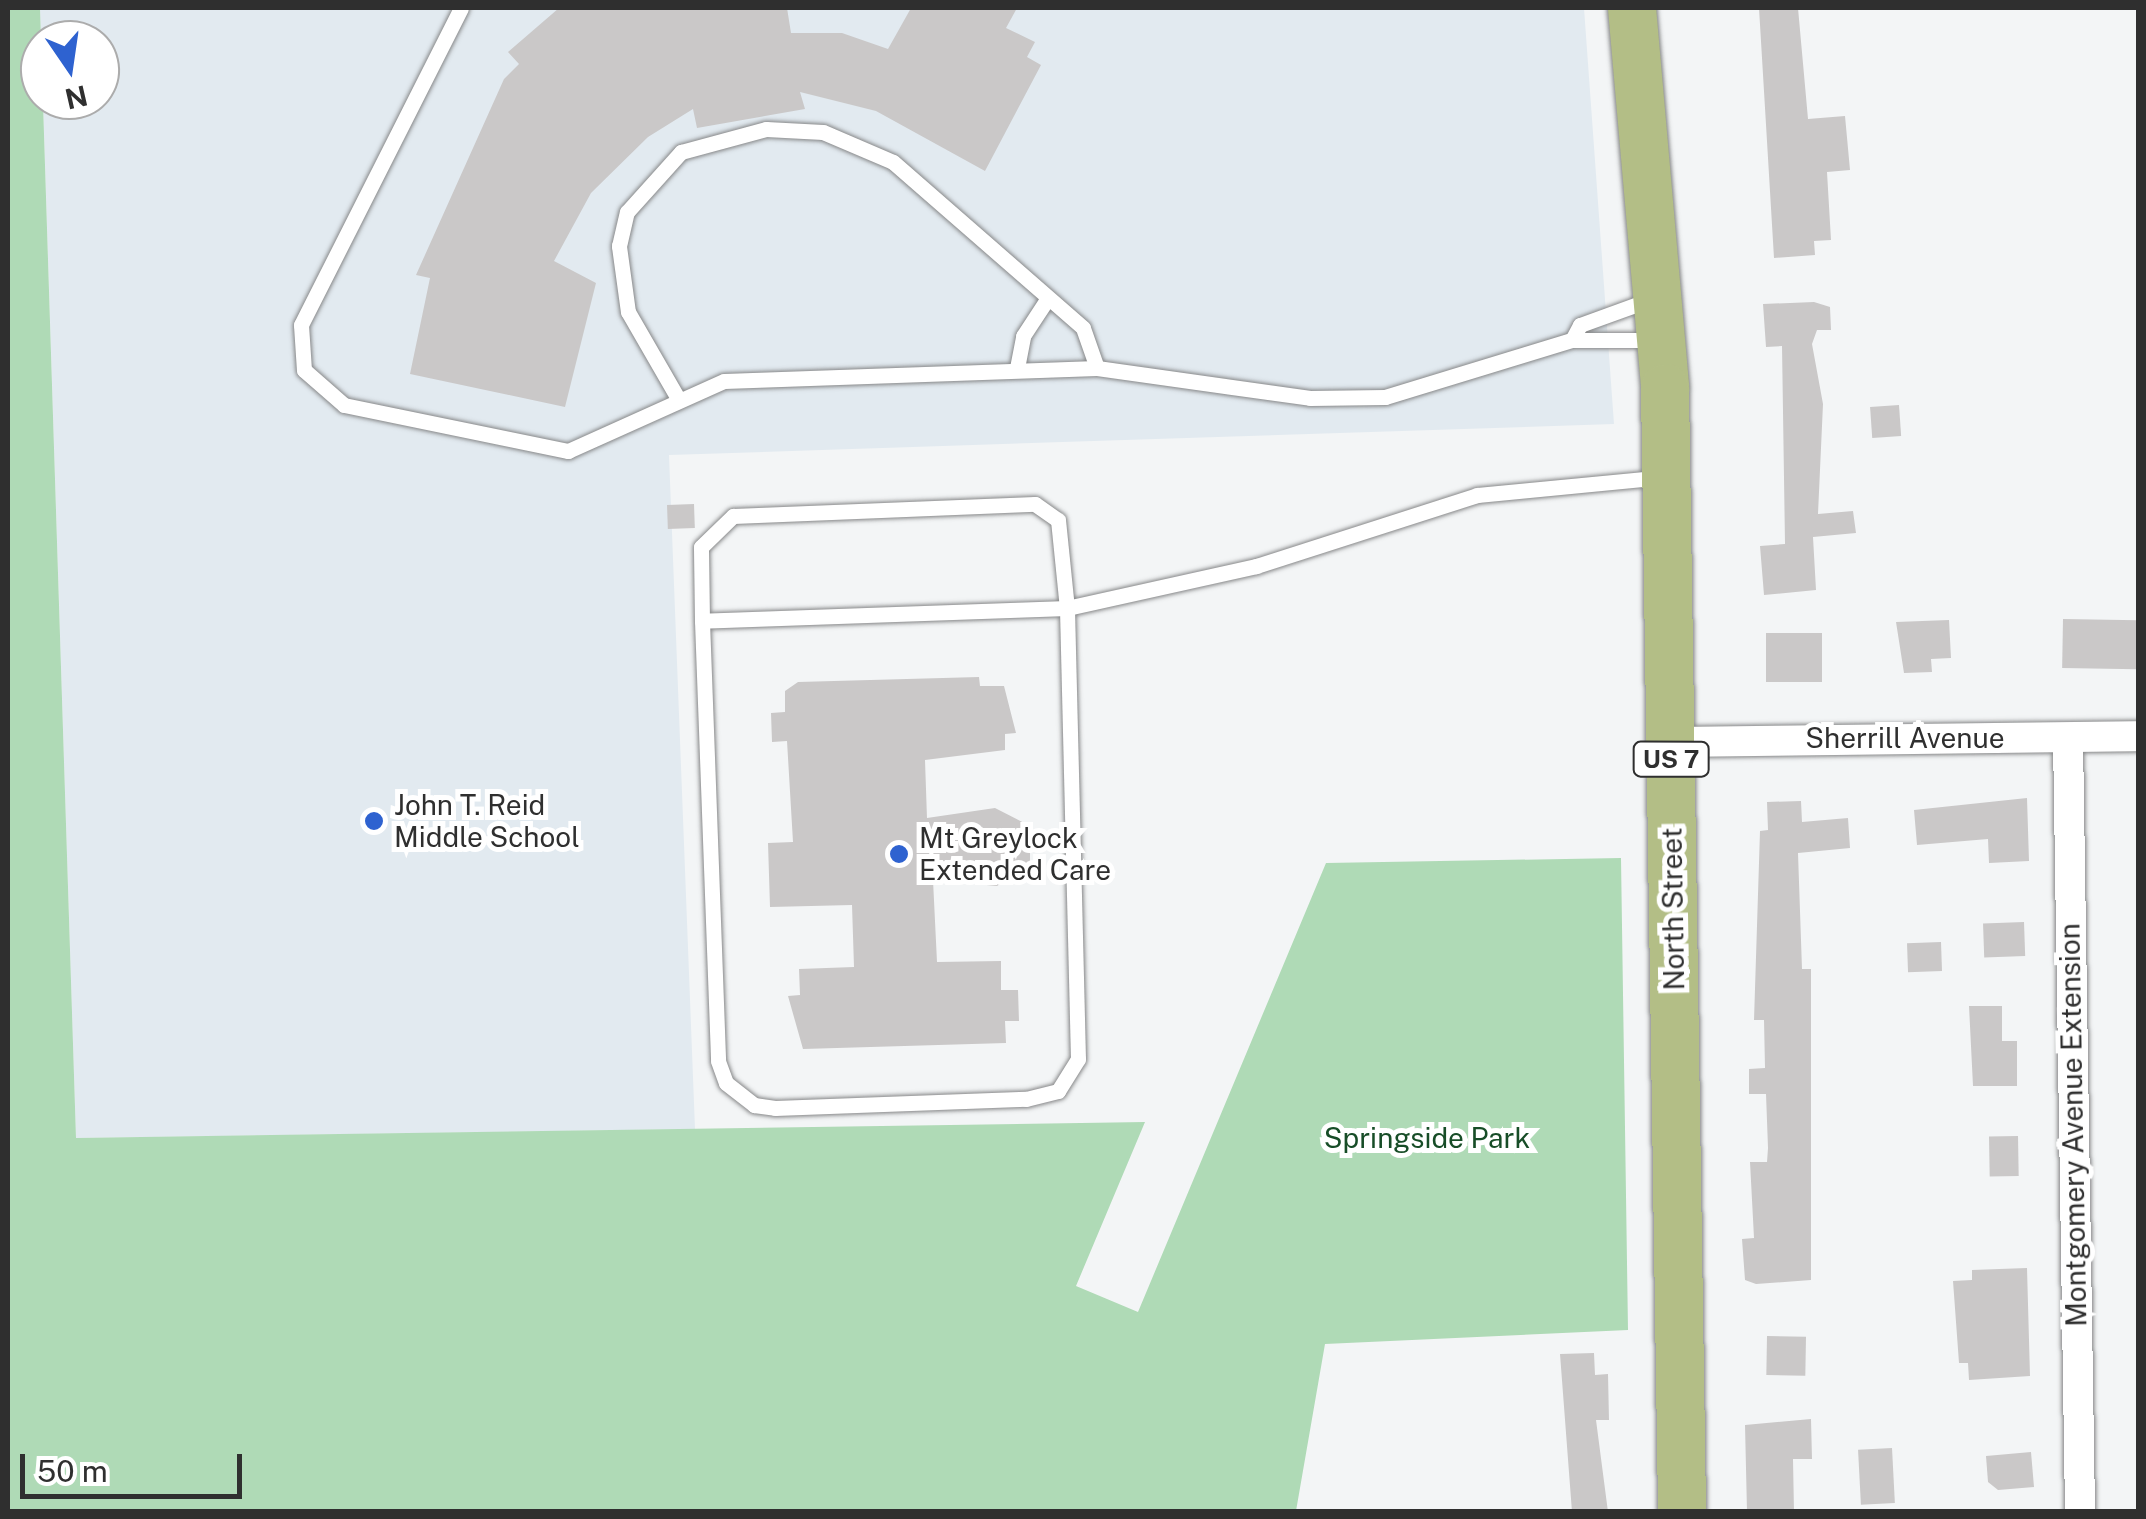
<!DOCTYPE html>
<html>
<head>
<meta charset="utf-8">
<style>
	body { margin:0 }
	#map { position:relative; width:2146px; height:1519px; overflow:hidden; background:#f3f5f6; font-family:"Public Sans",sans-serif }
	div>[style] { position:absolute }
	.built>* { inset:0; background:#e2eaf0 }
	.green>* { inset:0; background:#afdab6 }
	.building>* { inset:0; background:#cac8c8; transform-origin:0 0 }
	.roads { filter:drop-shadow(0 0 2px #878889) drop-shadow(0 0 2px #878889) }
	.lane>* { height:15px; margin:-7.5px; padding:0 7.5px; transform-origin:7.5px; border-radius:7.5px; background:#fff }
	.street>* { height:30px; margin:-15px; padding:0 15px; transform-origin:15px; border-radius:15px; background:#fff }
	.primary>* { height:48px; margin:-24px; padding:0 24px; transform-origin:24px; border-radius:24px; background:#b3be86 }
	.dots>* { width:28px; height:28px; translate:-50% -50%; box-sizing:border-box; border:5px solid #fff; border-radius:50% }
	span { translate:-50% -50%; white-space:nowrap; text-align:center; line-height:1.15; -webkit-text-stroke:10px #fff; paint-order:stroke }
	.shield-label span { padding:2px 8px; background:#fff; border:2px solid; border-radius:8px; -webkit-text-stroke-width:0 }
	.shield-label { font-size:25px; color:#2f2f2f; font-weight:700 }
	.street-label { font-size:28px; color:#2f2f2f }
	.poi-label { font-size:28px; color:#2f2f2f }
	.left { translate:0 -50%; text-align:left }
	.park-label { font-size:28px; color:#174d27 }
	.frame { position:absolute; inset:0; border:10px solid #2f2f2f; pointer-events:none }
	.north { position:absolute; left:20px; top:20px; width:100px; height:100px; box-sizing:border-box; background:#fff; border:2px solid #acacac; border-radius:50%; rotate:167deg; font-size:28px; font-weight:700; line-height:40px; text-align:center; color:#2f2f2f }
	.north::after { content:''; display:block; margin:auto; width:35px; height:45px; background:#2e62d0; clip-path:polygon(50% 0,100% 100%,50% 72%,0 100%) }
	.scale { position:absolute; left:20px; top:1454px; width:222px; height:45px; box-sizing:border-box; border:5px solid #2f2f2f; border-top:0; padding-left:12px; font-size:30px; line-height:35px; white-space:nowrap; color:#2f2f2f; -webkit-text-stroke:8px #fff; paint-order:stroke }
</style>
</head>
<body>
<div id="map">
	<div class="built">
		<i style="clip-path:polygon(40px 8px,1584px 8px,1614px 424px,669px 455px,695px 1129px,76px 1138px,43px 100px,100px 100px,100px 40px,41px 40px)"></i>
	</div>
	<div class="green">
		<i style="clip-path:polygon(8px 8px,40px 8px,76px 1138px,1145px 1122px,1076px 1286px,1138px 1312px,1326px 863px,1621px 858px,1628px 1330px,1325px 1344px,1296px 1511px,8px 1511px)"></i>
	</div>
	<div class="building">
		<i style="clip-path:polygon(559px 8px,787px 8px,791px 33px,842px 33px,888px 49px,911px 8px,1017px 8px,1006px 28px,1035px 42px,1027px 57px,1041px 65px,985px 171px,876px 111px,800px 92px,805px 109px,697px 128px,693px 109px,648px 137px,591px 193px,554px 261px,596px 283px,565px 407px,410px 374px,430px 278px,416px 275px,504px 79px,519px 64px,508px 52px)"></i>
		<i style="clip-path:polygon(1759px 8px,1798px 8px,1808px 119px,1845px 116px,1850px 170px,1827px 172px,1831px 240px,1814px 241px,1815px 255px,1774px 258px)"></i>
		<i style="clip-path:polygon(1814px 302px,1830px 307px,1831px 330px,1817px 330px,1812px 344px,1823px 404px,1818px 514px,1853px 511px,1856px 533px,1813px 537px,1816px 590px,1764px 595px,1760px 546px,1785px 544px,1782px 346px,1766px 347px,1763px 304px)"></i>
		<i style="left:1899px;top:405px;width:31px;height:29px;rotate:86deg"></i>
		<i style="left:694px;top:504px;width:24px;height:27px;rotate:88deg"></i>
		<i style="left:2063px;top:619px;width:75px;height:49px;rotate:1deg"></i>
		<i style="clip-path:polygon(1949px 620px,1951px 658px,1931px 659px,1932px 672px,1904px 673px,1896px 622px)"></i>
		<i style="left:1766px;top:633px;width:56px;height:49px"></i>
		<i style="clip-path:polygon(979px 677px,980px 686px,1004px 686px,1016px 733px,1005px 734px,1005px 750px,925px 760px,927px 818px,995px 808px,1030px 826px,1030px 865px,997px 886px,933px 880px,937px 962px,1001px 961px,1001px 990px,1018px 990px,1019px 1021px,1005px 1021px,1006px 1043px,803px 1049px,788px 996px,800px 995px,799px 969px,854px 967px,852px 905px,770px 907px,768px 843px,793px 842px,787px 741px,772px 742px,771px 713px,785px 712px,785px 691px,798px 682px)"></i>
		<i style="clip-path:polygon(2027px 798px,2029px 861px,1989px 863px,1988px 839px,1917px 845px,1914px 810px)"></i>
		<i style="clip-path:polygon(1801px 801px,1802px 822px,1848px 818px,1850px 848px,1798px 853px,1802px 969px,1811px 969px,1811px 1280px,1756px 1284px,1745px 1280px,1742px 1239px,1754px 1238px,1750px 1162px,1767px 1162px,1768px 1148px,1766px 1094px,1749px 1094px,1749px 1069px,1765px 1068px,1764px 1020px,1754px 1020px,1760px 831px,1768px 830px,1767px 802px)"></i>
		<i style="left:2024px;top:922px;width:34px;height:41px;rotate:88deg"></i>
		<i style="left:1941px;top:942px;width:29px;height:34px;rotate:88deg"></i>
		<i style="clip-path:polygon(1969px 1006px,2002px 1006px,2002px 1041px,2017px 1041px,2017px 1086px,1973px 1086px)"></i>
		<i style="left:2018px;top:1136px;width:40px;height:29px;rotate:89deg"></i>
		<i style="clip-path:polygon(2027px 1268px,2030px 1376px,1969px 1380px,1968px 1363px,1959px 1363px,1953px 1281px,1972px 1280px,1972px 1270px)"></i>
		<i style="left:1767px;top:1336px;width:39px;height:39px;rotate:1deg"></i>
		<i style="clip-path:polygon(1594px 1353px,1595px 1375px,1608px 1374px,1609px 1420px,1596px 1420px,1608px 1512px,1572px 1512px,1560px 1354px)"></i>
		<i style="clip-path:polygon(1811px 1419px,1812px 1459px,1793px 1459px,1794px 1512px,1747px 1512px,1745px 1425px)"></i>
		<i style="left:1892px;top:1448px;width:55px;height:34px;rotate:87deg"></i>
		<i style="clip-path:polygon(2031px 1452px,2034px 1487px,1998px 1490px,1988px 1482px,1986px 1456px)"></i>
	</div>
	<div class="roads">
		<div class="lane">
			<i style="left:461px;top:8px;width:355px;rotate:116.8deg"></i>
			<i style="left:301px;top:325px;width:45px;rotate:86.2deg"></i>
			<i style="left:304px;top:370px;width:53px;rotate:41.2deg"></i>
			<i style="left:344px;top:405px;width:229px;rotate:11.6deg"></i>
			<i style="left:568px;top:451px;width:171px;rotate:-24.2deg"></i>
			<i style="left:724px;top:381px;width:373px;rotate:-2deg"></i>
			<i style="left:1097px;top:368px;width:215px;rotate:8deg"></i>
			<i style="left:1310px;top:398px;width:75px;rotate:-0.8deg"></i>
			<i style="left:1385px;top:397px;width:195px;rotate:-17deg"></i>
			<i style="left:1572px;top:340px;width:86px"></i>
			<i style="left:1572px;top:340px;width:17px;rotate:-62deg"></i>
			<i style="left:1580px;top:325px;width:73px;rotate:-19.9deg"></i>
			<i style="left:1017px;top:368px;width:33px;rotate:-79deg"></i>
			<i style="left:1023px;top:336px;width:45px;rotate:-56.7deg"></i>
			<i style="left:676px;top:395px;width:96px;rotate:-120deg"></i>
			<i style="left:628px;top:312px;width:67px;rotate:-97.8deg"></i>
			<i style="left:619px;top:246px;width:35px;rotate:-77deg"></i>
			<i style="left:627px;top:212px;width:81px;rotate:-48deg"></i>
			<i style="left:681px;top:152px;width:88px;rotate:-15.1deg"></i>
			<i style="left:766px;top:129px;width:57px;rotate:3deg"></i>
			<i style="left:823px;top:132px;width:76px;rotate:23.2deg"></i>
			<i style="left:893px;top:162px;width:252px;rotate:41.1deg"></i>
			<i style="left:1083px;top:328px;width:42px;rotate:70.7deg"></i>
			<i style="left:702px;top:621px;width:74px;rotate:-90.8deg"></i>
			<i style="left:701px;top:547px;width:45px;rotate:-44.1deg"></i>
			<i style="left:733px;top:516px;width:302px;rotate:-2.3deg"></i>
			<i style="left:1035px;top:504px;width:28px;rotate:35deg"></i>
			<i style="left:1058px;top:520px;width:88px;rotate:84.2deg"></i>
			<i style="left:1067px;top:608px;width:365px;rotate:178deg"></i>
			<i style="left:702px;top:621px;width:440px;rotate:87.9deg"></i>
			<i style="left:718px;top:1061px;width:23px;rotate:70deg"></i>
			<i style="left:726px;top:1083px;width:36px;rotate:38deg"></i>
			<i style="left:754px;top:1105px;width:21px;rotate:8deg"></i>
			<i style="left:775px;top:1108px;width:251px;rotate:-2.1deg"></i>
			<i style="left:1026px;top:1099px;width:33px;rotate:-14deg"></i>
			<i style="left:1058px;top:1091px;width:38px;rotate:-58deg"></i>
			<i style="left:1078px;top:1059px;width:451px;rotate:-91.4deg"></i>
			<i style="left:1067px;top:608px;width:194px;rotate:-12.5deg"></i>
			<i style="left:1256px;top:566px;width:232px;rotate:-17.8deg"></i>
			<i style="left:1477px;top:495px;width:187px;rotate:-5.5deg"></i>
		</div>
		<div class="street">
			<i style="left:2068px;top:738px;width:774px;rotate:89.11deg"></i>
			<i style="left:1671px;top:742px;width:467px;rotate:-0.7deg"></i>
		</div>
		<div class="primary">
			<i style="left:1632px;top:8px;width:381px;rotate:85deg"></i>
			<i style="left:1665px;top:388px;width:1124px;rotate:89.13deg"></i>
		</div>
	</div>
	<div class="dots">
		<i style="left:374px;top:821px;background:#2e62d0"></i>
		<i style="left:899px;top:854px;background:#2e62d0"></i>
	</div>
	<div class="shield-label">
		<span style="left:1671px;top:759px">US 7</span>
	</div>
	<div class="street-label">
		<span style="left:1905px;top:738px">Sherrill Avenue</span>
		<span style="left:1673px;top:909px;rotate:-91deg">North Street</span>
		<span style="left:2073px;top:1125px;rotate:-91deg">Montgomery Avenue Extension</span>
	</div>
	<div class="poi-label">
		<span class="left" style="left:394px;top:821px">John T. Reid<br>Middle School</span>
		<span class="left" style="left:919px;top:854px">Mt Greylock<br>Extended Care</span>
	</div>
	<div class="park-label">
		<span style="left:1427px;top:1138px">Springside Park</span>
	</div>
	<div class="frame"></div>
	<div class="north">N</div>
	<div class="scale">50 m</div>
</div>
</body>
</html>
